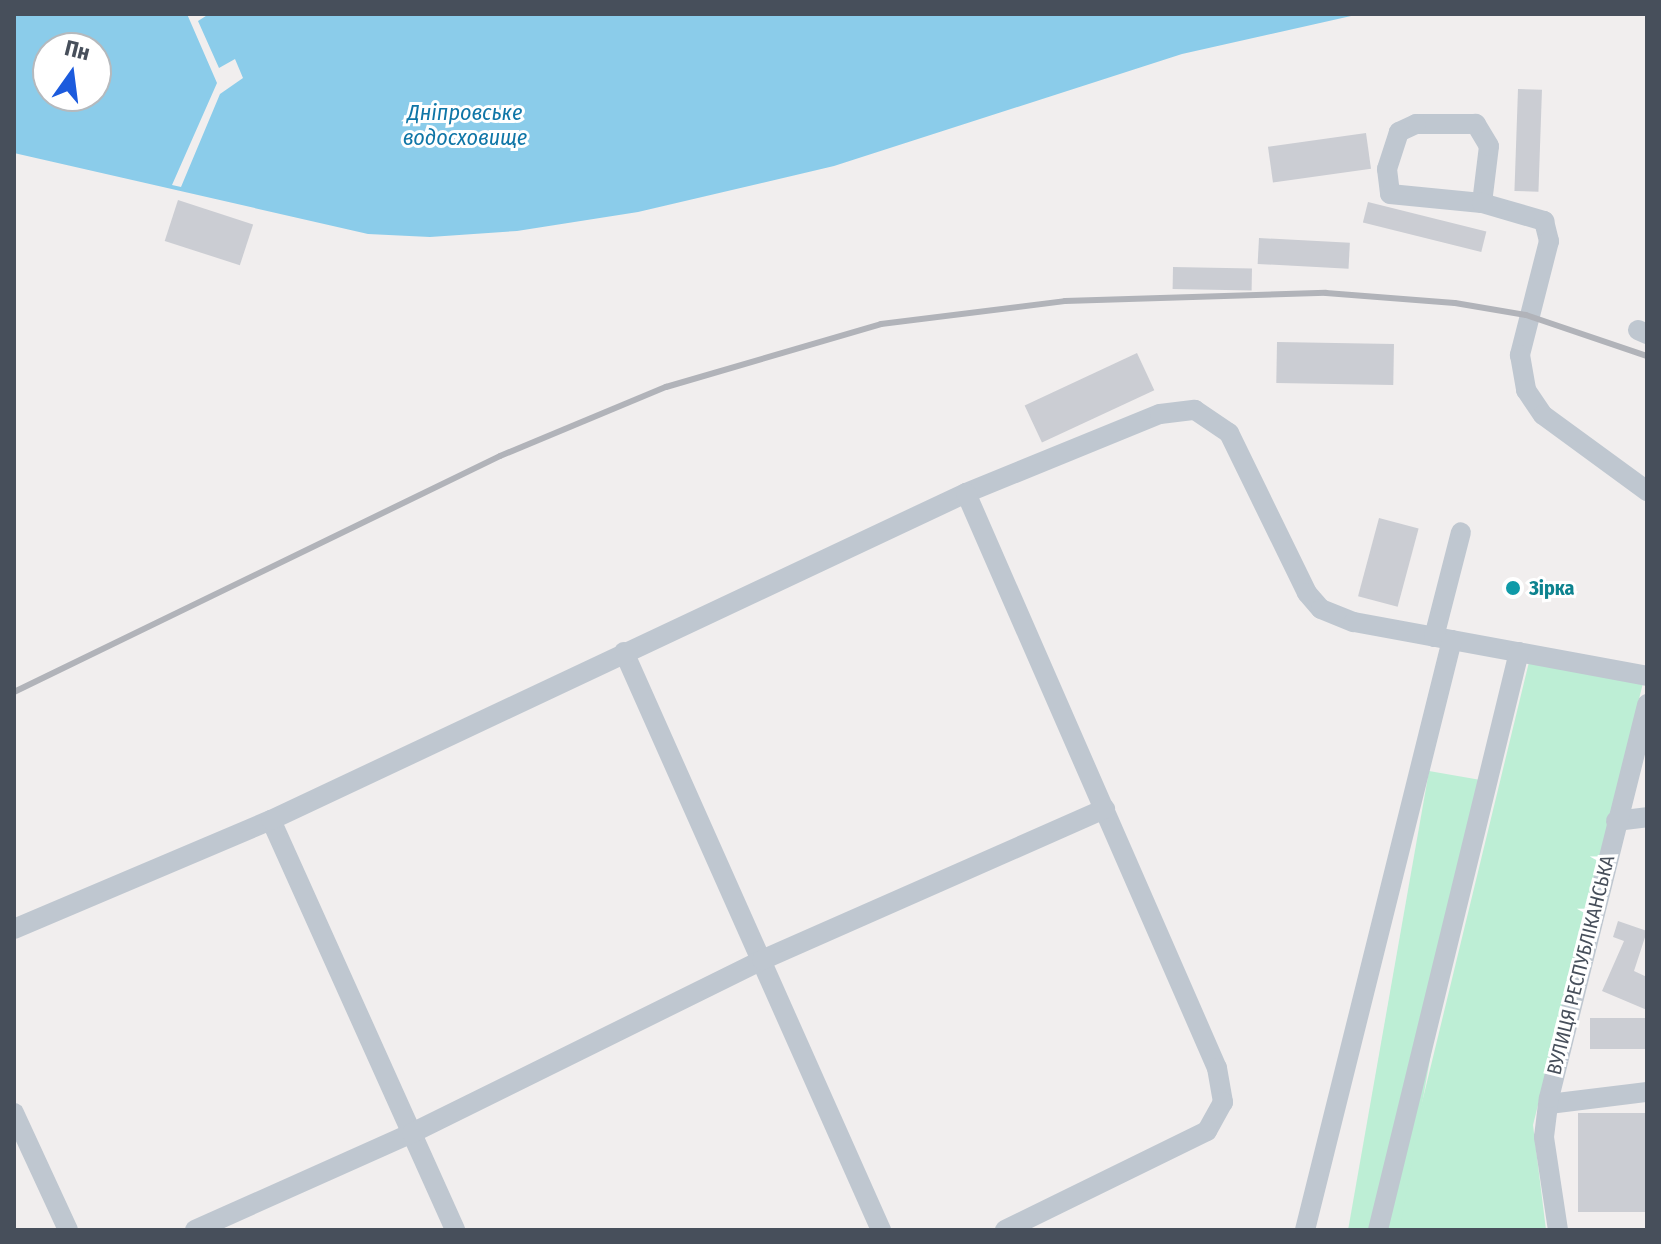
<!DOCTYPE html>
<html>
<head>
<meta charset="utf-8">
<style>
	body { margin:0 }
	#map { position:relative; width:1661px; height:1244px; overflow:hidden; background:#f1eeee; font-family:"Fira Sans Condensed",sans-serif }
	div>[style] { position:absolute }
	.green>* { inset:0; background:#bdeed5; transform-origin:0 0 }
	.water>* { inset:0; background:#8bccea }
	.pier>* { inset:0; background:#f1eeee }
	.building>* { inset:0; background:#cbcdd3; transform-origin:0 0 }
	.minor>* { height:20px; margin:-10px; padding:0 10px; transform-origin:10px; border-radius:10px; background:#bfc7d0 }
	.rail>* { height:6px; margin:-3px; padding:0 3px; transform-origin:3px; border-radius:3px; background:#b1b3b9 }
	.dots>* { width:22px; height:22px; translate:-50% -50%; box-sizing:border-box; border:4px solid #fff; border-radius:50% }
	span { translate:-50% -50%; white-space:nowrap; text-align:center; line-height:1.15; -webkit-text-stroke:6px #fff; paint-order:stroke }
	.culture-label { font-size:20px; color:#0d838f; font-weight:700 }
	.left { translate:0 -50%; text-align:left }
	.street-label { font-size:20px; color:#474f5b }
	.water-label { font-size:22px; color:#0f76a7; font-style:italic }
	.frame { position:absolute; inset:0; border:16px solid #474f5b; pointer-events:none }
	.north { position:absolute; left:32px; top:32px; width:80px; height:80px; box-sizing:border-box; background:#fff; border:2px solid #b5b9bd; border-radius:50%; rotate:14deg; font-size:22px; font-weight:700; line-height:32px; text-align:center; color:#474f5b }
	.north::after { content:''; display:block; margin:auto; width:28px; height:36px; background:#1c5bdd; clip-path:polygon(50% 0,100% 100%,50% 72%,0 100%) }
</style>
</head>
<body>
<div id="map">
	<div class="green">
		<i style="clip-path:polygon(1529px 662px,1643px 683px,1533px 1125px,1546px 1230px,1391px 1230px)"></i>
		<i style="left:1429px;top:771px;width:51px;height:473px;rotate:10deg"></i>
	</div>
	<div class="water">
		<i style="clip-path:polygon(evenodd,14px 14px,1360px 14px,1182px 54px,834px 166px,638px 212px,517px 231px,430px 237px,368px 234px,14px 153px,14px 14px,48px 48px,96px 48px,96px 96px,48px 96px,48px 48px)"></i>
	</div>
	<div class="pier">
		<i style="clip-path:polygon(187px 14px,209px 14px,198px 21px,219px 68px,235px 59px,243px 78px,220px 94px,181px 187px,172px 185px,217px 83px)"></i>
	</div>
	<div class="building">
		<i style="left:1518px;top:89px;width:24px;height:102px;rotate:2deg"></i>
		<i style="left:1366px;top:133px;width:36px;height:99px;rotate:82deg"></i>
		<i style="left:178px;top:200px;width:79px;height:43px;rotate:18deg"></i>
		<i style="left:1368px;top:202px;width:122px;height:21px;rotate:14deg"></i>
		<i style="left:1259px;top:238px;width:91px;height:26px;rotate:3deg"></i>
		<i style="left:1173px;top:267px;width:79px;height:22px;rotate:1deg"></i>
		<i style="left:1277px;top:342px;width:117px;height:41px;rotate:1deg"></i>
		<i style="left:1137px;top:353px;width:41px;height:124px;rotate:65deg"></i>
		<i style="left:1379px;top:518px;width:41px;height:81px;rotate:15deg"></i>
		<i style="clip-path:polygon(1618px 921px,1647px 931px,1634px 971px,1647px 977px,1647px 1010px,1602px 991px,1624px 941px,1613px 937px)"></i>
		<i style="left:1647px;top:1018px;width:31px;height:57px;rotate:90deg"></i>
		<i style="left:1647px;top:1113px;width:99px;height:69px;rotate:90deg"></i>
	</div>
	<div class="minor">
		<i style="left:1482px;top:203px;width:57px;rotate:-83deg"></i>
		<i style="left:1489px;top:146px;width:26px;rotate:-121deg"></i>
		<i style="left:1476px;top:124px;width:60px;rotate:180deg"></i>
		<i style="left:1416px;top:124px;width:19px;rotate:155deg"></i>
		<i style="left:1399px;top:132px;width:39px;rotate:108deg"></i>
		<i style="left:1387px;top:169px;width:25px;rotate:83deg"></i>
		<i style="left:1390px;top:194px;width:92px;rotate:5.6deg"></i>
		<i style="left:1482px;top:203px;width:65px;rotate:16.2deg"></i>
		<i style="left:1544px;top:221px;width:21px;rotate:76deg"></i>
		<i style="left:1549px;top:241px;width:118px;rotate:104.3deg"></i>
		<i style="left:1520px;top:355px;width:36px;rotate:80deg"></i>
		<i style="left:1526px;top:390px;width:30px;rotate:56deg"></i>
		<i style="left:1543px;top:415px;width:129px;rotate:36.2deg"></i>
		<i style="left:1638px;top:330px;width:10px;rotate:24deg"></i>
		<i style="left:966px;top:493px;width:209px;rotate:-22.2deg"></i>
		<i style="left:1160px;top:414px;width:35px;rotate:-7deg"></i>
		<i style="left:1195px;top:410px;width:41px;rotate:34.1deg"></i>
		<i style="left:1229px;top:433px;width:178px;rotate:64deg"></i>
		<i style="left:1307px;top:593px;width:21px;rotate:49deg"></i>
		<i style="left:1321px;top:609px;width:35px;rotate:22deg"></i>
		<i style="left:1354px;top:622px;width:298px;rotate:10.4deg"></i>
		<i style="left:1434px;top:637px;width:108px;rotate:-75.6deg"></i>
		<i style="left:624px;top:652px;width:633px;rotate:66.03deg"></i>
		<i style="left:271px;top:820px;width:449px;rotate:65.8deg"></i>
		<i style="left:1616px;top:821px;width:31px;rotate:-7deg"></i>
		<i style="left:14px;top:929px;width:279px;rotate:-23deg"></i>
		<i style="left:271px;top:820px;width:768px;rotate:-25.2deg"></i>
		<i style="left:966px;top:493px;width:627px;rotate:66.42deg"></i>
		<i style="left:1217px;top:1068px;width:35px;rotate:80deg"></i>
		<i style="left:1223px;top:1102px;width:33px;rotate:119deg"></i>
		<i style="left:1207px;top:1131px;width:225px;rotate:153.9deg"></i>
		<i style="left:1549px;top:1104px;width:99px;rotate:-7deg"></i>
		<i style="left:14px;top:1113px;width:129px;rotate:65.2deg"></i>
		<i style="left:195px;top:1230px;width:238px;rotate:-24.1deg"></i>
		<i style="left:412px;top:1133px;width:390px;rotate:-26.3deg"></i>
		<i style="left:762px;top:960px;width:375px;rotate:-23.8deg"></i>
		<i style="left:1305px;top:1230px;width:608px;rotate:-76.01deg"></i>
		<i style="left:1378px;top:1230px;width:595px;rotate:-76.29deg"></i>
		<i style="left:1558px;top:1230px;width:94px;rotate:-98.6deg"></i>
		<i style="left:1544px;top:1137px;width:39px;rotate:-83deg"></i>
		<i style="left:1549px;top:1098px;width:406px;rotate:-76deg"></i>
	</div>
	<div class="rail">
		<i style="left:14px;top:692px;width:540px;rotate:-25.9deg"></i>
		<i style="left:500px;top:456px;width:180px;rotate:-22.6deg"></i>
		<i style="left:666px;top:387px;width:224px;rotate:-16.3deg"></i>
		<i style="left:881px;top:324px;width:185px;rotate:-7.1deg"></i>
		<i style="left:1065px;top:301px;width:261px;rotate:-1.8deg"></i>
		<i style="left:1326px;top:293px;width:129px;rotate:4.4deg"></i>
		<i style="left:1455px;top:303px;width:72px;rotate:9.6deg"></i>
		<i style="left:1526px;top:315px;width:128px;rotate:18.7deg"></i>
	</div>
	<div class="dots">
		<i style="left:1513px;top:588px;background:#0f9aa8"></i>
	</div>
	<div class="culture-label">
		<span class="left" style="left:1529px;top:588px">Зірка</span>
	</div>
	<div class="street-label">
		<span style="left:1581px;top:965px;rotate:-76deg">ВУЛИЦЯ РЕСПУБЛІКАНСЬКА</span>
	</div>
	<div class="water-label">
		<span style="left:465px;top:125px">Дніпровське<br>водосховище</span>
	</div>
	<div class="frame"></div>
	<div class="north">Пн</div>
</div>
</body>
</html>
